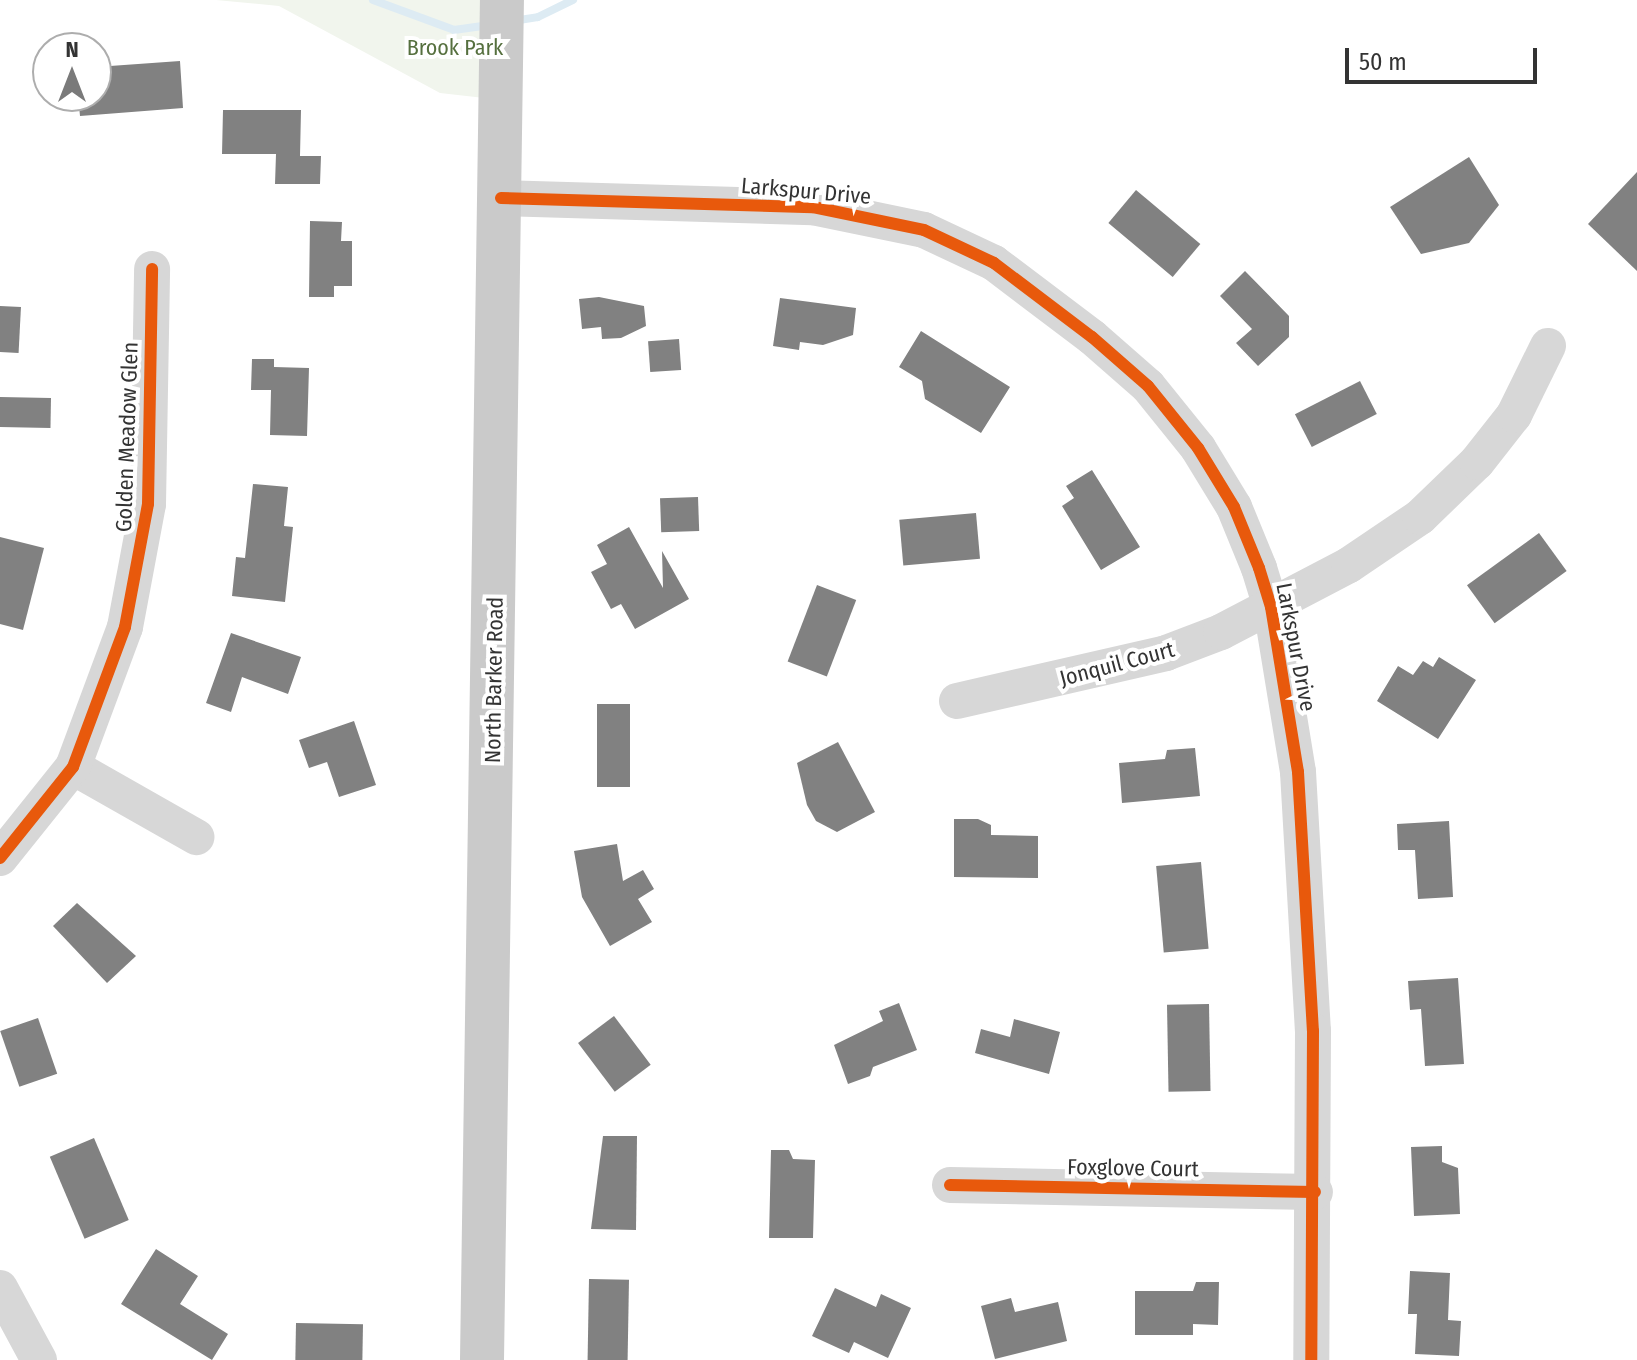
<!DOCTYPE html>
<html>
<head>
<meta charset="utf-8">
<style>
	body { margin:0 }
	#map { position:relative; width:1637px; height:1360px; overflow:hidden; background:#fff; font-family:"Fira Sans Condensed",sans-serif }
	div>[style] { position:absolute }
	.green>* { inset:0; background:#f1f5ed }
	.stream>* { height:8px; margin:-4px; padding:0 4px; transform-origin:4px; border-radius:4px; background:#ddebf3 }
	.building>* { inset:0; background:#818181; transform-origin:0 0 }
	.minor>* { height:36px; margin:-18px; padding:0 18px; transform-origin:18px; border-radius:18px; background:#d7d7d7 }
	.major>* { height:44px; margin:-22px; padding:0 22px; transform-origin:22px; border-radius:22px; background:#cacaca }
	.cycleway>* { height:12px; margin:-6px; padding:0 6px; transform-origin:6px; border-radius:6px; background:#e8590c }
	span { translate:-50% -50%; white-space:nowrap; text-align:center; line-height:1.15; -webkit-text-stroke:8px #fff; paint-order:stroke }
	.park-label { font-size:22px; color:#56703f }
	.street-label { font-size:22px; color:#333 }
	.north { position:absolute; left:32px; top:32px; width:80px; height:80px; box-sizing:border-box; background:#fff; border:2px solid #adadad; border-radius:50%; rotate:0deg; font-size:22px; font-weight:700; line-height:32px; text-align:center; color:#333 }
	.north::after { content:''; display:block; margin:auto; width:28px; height:36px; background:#7a7a7a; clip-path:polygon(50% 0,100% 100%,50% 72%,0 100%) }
	.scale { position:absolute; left:1345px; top:48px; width:192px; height:36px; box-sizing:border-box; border:4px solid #333; border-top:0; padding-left:10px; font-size:24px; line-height:28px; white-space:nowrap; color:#333; -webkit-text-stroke:6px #fff; paint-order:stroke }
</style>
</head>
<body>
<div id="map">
	<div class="green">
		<i style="clip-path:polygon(216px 0,502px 0,502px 100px,440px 93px,279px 6px)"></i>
	</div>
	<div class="stream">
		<i style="left:373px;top:0;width:86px;rotate:20.3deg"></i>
		<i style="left:454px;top:30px;width:34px;rotate:-8deg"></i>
		<i style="left:513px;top:21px;width:25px;rotate:-9deg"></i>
		<i style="left:538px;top:17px;width:39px;rotate:-26deg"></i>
	</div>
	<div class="building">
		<i style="clip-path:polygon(180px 61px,183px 108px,80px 116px,78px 96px,96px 96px,96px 67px)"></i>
		<i style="clip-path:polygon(223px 110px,301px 110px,300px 156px,321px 156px,320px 184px,275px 184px,276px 154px,222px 154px)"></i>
		<i style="clip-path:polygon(1469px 157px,1499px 205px,1469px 243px,1421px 254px,1390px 207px)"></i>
		<i style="clip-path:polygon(1637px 172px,1637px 271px,1588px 224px)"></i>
		<i style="left:1136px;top:190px;width:84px;height:43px;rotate:40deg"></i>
		<i style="clip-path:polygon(310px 221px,342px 222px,341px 241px,352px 241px,352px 286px,334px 286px,334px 297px,309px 297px)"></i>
		<i style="clip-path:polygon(1245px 271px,1289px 316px,1289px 337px,1258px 366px,1236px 343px,1252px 329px,1220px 296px)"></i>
		<i style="clip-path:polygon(599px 297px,644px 306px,646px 326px,621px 338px,602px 339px,601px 327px,582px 329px,579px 299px)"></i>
		<i style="clip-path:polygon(780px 298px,856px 308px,853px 335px,823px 345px,800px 342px,799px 350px,773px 346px)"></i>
		<i style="left:0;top:306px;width:21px;height:46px;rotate:3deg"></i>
		<i style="clip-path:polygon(921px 331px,1010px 387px,981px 433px,925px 399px,922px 381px,899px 367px)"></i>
		<i style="left:679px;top:339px;width:31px;height:31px;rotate:86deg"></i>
		<i style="clip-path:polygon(252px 359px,274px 359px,274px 367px,309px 368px,307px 436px,270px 435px,271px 390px,251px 390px)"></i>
		<i style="left:1360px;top:381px;width:37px;height:73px;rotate:63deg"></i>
		<i style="left:0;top:397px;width:51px;height:30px;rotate:1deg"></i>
		<i style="clip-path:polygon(1092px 470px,1140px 547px,1101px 570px,1062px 506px,1074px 498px,1066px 486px)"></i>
		<i style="clip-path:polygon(253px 484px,288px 487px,284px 526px,293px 527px,285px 602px,232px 596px,236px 557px,245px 558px)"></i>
		<i style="left:698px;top:497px;width:34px;height:38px;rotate:88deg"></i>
		<i style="left:976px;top:513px;width:46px;height:77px;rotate:85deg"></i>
		<i style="clip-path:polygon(629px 527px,663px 588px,662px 551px,689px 599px,635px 629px,621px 604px,611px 609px,591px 572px,607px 564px,597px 545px)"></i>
		<i style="left:1539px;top:533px;width:47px;height:89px;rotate:54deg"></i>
		<i style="clip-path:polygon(0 537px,44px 548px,23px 630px,0 624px)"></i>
		<i style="left:817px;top:585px;width:42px;height:82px;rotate:21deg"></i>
		<i style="clip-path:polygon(231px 633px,301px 657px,288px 694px,242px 677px,231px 712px,206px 703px)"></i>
		<i style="clip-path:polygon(1439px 657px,1476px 680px,1438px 739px,1377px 701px,1398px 666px,1413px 675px,1423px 661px,1433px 667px)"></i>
		<i style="left:597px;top:704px;width:33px;height:83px"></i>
		<i style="clip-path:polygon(354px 721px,376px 785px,339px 797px,327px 762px,309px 768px,299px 740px)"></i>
		<i style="clip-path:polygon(838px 742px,875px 812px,837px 832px,816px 821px,807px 805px,797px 763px)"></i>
		<i style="clip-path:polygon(1195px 748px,1200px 796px,1122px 803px,1119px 763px,1165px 759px,1167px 750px)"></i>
		<i style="clip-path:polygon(954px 819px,978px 819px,991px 825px,991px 835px,1038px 836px,1038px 878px,954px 877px)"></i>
		<i style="clip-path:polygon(1449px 821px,1453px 897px,1418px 899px,1415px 850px,1398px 850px,1397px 824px)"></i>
		<i style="clip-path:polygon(617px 844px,623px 881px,643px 870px,654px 889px,638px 899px,652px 922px,610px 946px,582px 897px,574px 851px)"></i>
		<i style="left:1201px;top:862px;width:87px;height:45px;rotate:85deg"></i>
		<i style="clip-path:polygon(77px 903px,136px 956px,107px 983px,53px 926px)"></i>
		<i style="clip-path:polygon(1458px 978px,1464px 1064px,1425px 1066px,1421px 1009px,1410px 1010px,1408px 981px)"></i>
		<i style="clip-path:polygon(899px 1003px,917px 1050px,873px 1067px,870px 1076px,848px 1084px,834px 1045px,883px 1021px,879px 1011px)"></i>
		<i style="left:1209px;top:1004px;width:87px;height:42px;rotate:89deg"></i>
		<i style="left:614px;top:1016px;width:61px;height:45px;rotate:53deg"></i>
		<i style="left:38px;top:1018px;width:59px;height:40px;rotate:71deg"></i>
		<i style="clip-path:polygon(1014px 1019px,1060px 1032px,1049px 1074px,975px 1053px,981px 1029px,1010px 1037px)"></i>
		<i style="clip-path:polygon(603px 1136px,637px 1136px,636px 1230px,591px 1229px)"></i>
		<i style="left:94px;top:1138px;width:89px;height:48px;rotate:67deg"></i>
		<i style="clip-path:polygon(1442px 1146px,1442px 1162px,1458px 1168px,1460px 1214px,1414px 1216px,1411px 1147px)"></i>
		<i style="clip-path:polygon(771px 1150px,789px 1150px,793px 1159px,815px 1160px,813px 1238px,769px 1238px)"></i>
		<i style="clip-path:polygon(156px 1249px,198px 1276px,180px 1304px,228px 1334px,212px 1360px,121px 1304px)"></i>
		<i style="clip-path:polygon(1410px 1271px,1450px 1273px,1448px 1320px,1461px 1321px,1459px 1356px,1415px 1354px,1417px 1314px,1408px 1314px)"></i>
		<i style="left:589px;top:1279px;width:40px;height:81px;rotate:1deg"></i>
		<i style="clip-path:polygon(1196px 1282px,1219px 1282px,1218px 1325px,1193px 1324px,1193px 1335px,1135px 1335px,1135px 1291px,1193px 1291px)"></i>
		<i style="clip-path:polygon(835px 1288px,876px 1307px,881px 1294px,911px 1308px,888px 1358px,854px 1342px,849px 1353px,812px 1336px)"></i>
		<i style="clip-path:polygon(1011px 1298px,1015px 1312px,1058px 1302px,1067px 1341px,995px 1359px,981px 1306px)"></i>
		<i style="left:296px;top:1323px;width:67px;height:37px;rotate:1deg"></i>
	</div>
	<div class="minor">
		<i style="left:501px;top:198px;width:312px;rotate:1.7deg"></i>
		<i style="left:813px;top:207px;width:113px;rotate:11.7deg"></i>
		<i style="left:924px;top:230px;width:77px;rotate:25.2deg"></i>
		<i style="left:994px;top:263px;width:123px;rotate:37.1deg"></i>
		<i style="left:1092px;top:337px;width:74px;rotate:41.2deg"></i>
		<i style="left:1148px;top:386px;width:80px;rotate:51.1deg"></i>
		<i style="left:1198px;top:448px;width:69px;rotate:58.6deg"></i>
		<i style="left:1234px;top:507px;width:66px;rotate:67.7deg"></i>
		<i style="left:1259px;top:568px;width:41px;rotate:72.9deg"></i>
		<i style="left:1271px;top:607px;width:167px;rotate:80.7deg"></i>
		<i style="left:1298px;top:772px;width:259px;rotate:86.7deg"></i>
		<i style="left:1313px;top:1031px;width:329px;rotate:90.3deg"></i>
		<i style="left:957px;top:701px;width:214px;rotate:-12.9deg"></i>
		<i style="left:1166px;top:653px;width:59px;rotate:-20.9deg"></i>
		<i style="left:1221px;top:632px;width:144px;rotate:-27.6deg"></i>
		<i style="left:1349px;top:565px;width:86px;rotate:-34.1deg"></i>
		<i style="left:1420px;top:517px;width:79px;rotate:-44deg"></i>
		<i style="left:1477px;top:462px;width:60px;rotate:-51.8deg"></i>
		<i style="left:1514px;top:415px;width:77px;rotate:-63.8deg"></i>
		<i style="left:73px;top:767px;width:142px;rotate:29.6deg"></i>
		<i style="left:0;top:858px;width:117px;rotate:-51.3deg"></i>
		<i style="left:73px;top:767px;width:149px;rotate:-69.6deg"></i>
		<i style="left:125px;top:627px;width:125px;rotate:-79.4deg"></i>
		<i style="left:148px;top:504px;width:235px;rotate:-89deg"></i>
		<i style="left:950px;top:1185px;width:365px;rotate:1.1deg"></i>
		<i style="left:0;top:1288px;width:82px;rotate:61.6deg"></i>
	</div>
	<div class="major">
		<i style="left:482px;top:1360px;width:1360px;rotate:-89.16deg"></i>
	</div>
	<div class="cycleway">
		<i style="left:501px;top:198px;width:312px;rotate:1.7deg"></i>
		<i style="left:813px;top:207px;width:113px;rotate:11.7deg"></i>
		<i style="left:924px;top:230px;width:77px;rotate:25.2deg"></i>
		<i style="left:994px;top:263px;width:123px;rotate:37.1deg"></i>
		<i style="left:1092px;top:337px;width:74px;rotate:41.2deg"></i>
		<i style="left:1148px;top:386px;width:80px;rotate:51.1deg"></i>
		<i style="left:1198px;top:448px;width:69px;rotate:58.6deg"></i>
		<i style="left:1234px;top:507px;width:66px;rotate:67.7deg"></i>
		<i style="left:1259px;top:568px;width:41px;rotate:72.9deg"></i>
		<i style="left:1271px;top:607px;width:167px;rotate:80.7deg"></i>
		<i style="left:1298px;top:772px;width:259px;rotate:86.7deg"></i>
		<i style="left:1313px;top:1031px;width:329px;rotate:90.3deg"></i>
		<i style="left:0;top:858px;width:117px;rotate:-51.3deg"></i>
		<i style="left:73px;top:767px;width:149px;rotate:-69.6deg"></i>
		<i style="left:125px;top:627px;width:125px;rotate:-79.4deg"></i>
		<i style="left:148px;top:504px;width:235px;rotate:-89deg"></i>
		<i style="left:950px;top:1185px;width:365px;rotate:1.1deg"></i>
	</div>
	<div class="park-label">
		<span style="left:455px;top:48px">Brook Park</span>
	</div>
	<div class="street-label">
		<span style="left:806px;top:191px;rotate:5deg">Larkspur Drive</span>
		<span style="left:127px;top:437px;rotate:-88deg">Golden Meadow Glen</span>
		<span style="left:1296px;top:647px;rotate:79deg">Larkspur Drive</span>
		<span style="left:1117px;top:664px;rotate:-15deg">Jonquil Court</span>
		<span style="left:494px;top:680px;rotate:-89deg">North Barker Road</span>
		<span style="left:1133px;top:1168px;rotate:1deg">Foxglove Court</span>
	</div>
	<div class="north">N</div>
	<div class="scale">50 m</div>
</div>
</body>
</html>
